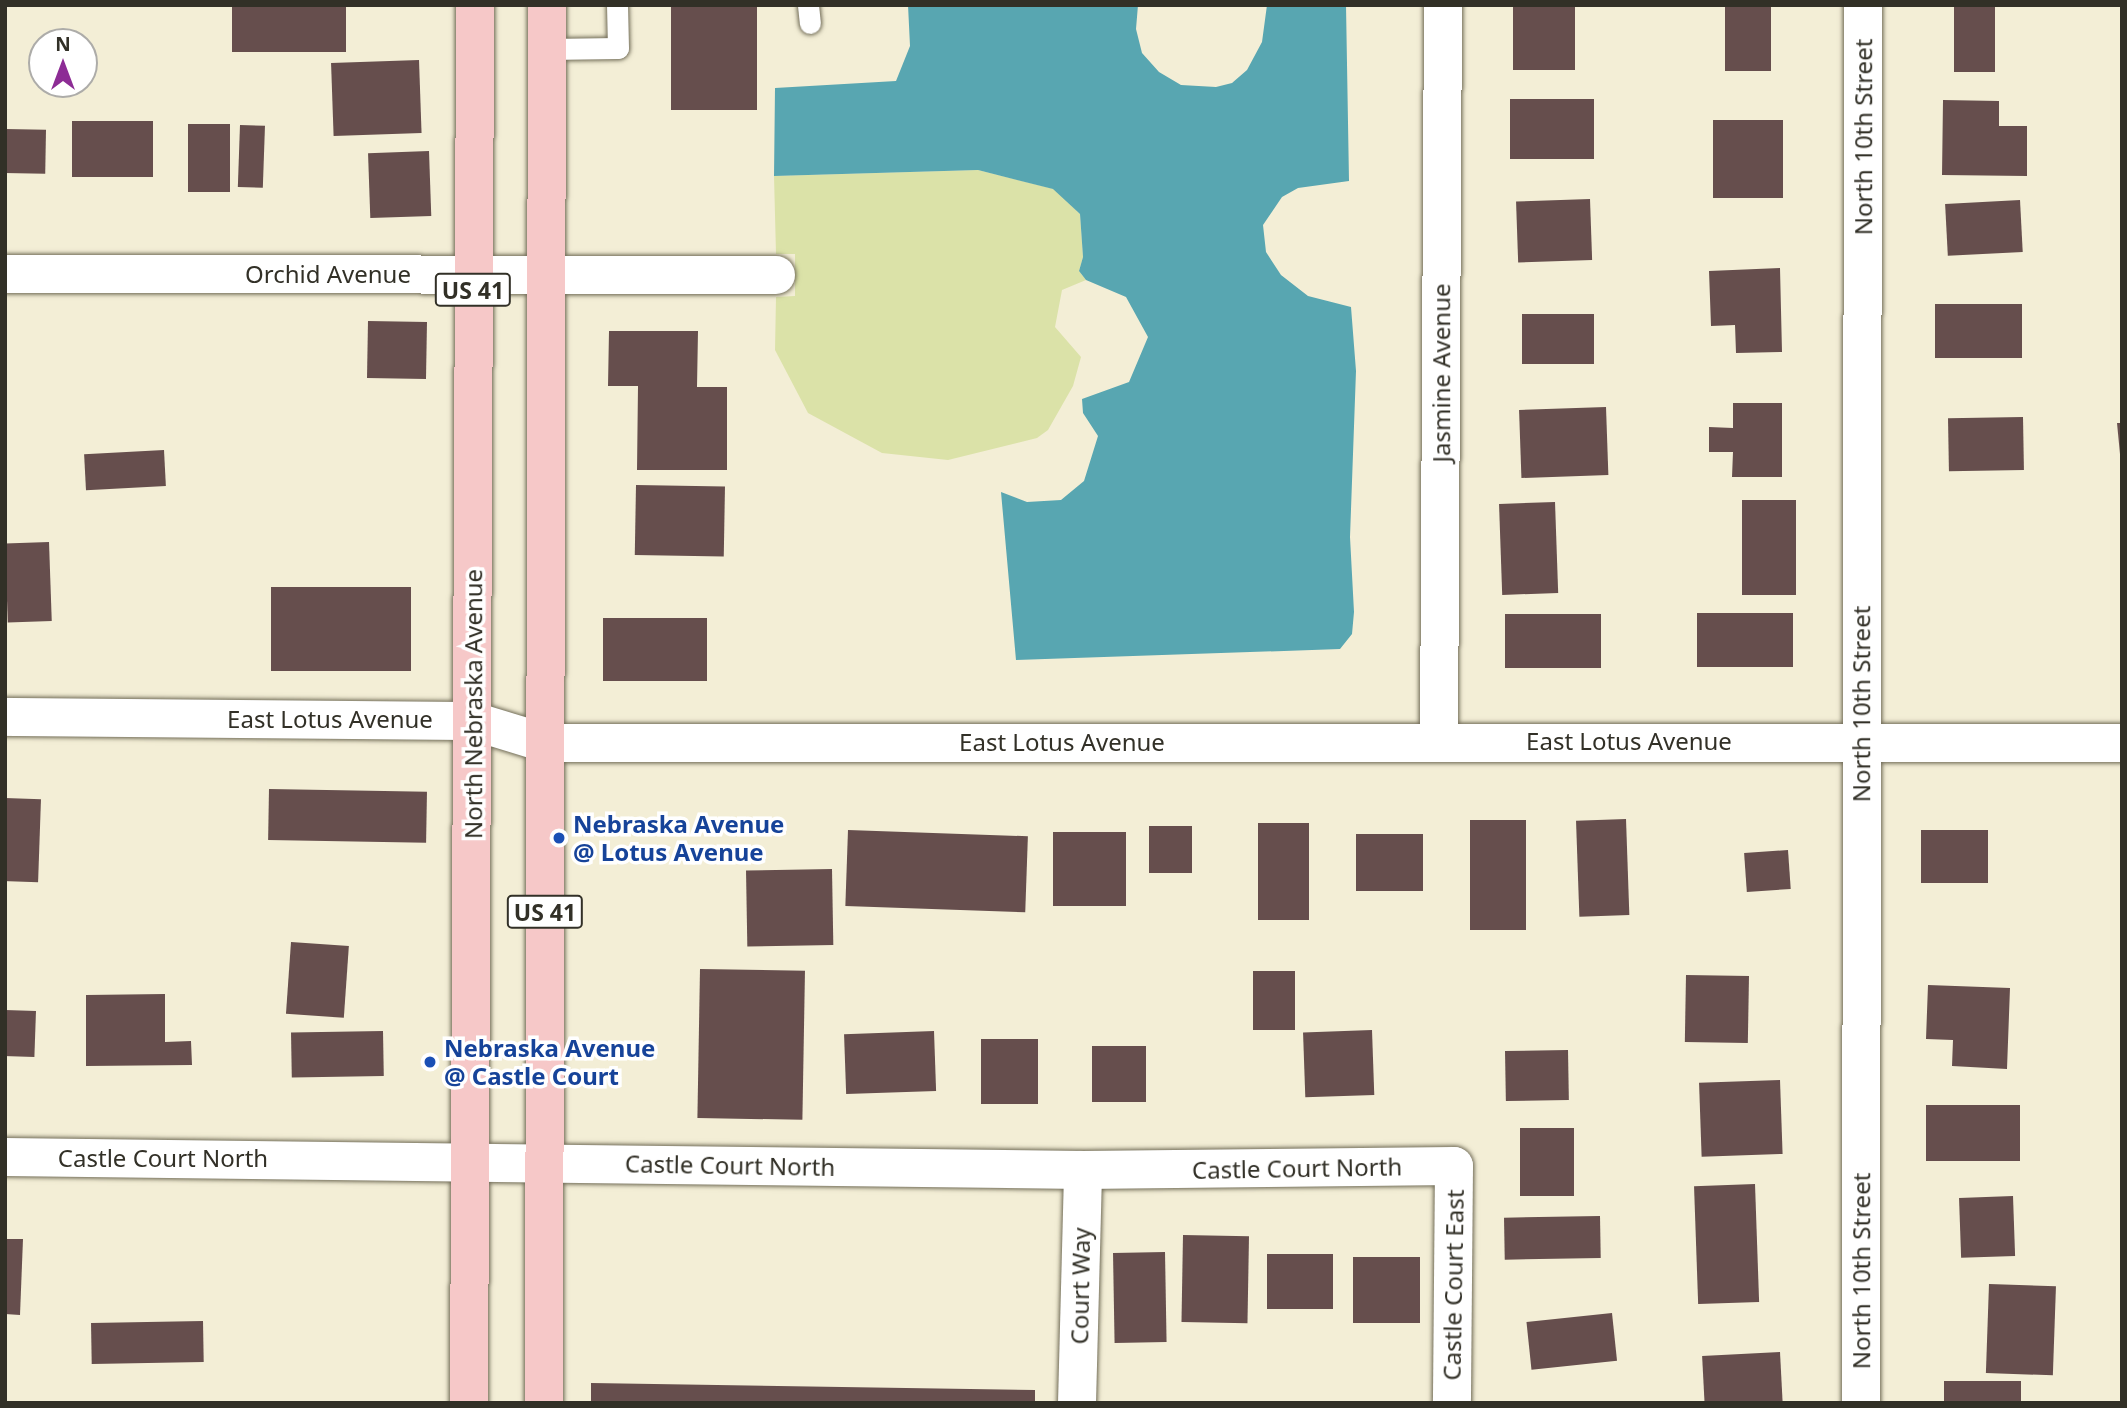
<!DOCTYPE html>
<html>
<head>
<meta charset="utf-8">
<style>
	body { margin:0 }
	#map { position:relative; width:2127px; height:1408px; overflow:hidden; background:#f3eed6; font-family:"Noto Sans",sans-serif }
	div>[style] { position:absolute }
	.green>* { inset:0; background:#dbe2a8 }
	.water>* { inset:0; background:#58a6b1 }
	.building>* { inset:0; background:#664e4d; transform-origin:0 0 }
	.roads { filter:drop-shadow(0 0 2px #736e59) drop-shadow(0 0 2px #736e59) }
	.service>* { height:21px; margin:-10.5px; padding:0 10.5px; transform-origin:10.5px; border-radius:10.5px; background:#fff }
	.minor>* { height:38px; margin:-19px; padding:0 19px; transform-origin:19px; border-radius:19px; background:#fff }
	.primary>* { height:38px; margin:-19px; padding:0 19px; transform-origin:19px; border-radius:19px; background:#f6c8c8 }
	.dots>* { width:19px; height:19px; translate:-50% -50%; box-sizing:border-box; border:4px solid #fff; border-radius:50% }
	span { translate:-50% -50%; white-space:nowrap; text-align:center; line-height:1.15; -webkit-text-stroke:7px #fff; paint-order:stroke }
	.shield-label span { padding:2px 5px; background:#fff; border:2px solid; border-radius:5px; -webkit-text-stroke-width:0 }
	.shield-label { font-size:23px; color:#323027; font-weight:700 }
	.street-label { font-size:24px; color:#323027 }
	.transit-label { font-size:24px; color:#164399; font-weight:700 }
	.left { translate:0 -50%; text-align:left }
	.frame { position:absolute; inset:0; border:7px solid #323027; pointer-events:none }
	.north { position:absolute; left:28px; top:28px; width:70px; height:70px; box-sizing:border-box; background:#fff; border:2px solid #adaca9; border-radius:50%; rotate:0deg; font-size:19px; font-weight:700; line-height:28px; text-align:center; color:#323027 }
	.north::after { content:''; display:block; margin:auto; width:24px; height:32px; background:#8d2c95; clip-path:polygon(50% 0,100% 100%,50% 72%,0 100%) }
</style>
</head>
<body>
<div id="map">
	<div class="green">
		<i style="clip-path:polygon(978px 170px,1054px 189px,1080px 214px,1083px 257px,1079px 271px,1086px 280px,1062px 290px,1055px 327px,1081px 357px,1073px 386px,1048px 430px,1037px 438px,948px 460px,882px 453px,808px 413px,775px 350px,776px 297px,795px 296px,795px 254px,776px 254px,774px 176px)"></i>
	</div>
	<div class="water">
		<i style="clip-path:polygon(908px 5px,1138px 5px,1136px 29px,1142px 53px,1159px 72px,1181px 85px,1216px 87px,1232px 83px,1247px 70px,1262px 42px,1267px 5px,1346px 5px,1349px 181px,1298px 188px,1282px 197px,1263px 225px,1266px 252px,1281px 275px,1308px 296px,1351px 307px,1356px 371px,1350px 537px,1354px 612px,1352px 634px,1340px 649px,1016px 660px,1001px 492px,1027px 502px,1061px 500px,1084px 481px,1098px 436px,1083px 413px,1082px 399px,1129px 382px,1148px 337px,1126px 297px,1086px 280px,1079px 271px,1083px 257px,1080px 214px,1053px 189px,978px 170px,774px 176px,775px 88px,896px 81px,910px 46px)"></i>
	</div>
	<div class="building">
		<i style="left:232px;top:5px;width:114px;height:47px"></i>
		<i style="left:671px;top:5px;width:86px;height:105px"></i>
		<i style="left:1513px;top:5px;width:62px;height:65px"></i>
		<i style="left:1725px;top:5px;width:46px;height:66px"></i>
		<i style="left:1954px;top:5px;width:41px;height:67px"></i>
		<i style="left:419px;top:60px;width:73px;height:88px;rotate:88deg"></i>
		<i style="left:1510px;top:99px;width:84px;height:60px"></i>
		<i style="clip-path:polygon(1943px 100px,1999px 101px,1999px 126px,2027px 126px,2027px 176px,1942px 175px)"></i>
		<i style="left:1713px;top:120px;width:70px;height:78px"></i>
		<i style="left:72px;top:121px;width:81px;height:56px"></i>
		<i style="left:188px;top:124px;width:42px;height:68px"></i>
		<i style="left:240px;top:125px;width:25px;height:62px;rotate:2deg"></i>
		<i style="left:5px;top:129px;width:41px;height:44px;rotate:1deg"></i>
		<i style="left:429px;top:151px;width:65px;height:61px;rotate:88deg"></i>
		<i style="left:1590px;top:199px;width:61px;height:74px;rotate:88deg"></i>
		<i style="left:2020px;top:200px;width:52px;height:75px;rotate:87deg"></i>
		<i style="clip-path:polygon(1780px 268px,1782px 352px,1736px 353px,1735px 325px,1711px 326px,1709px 271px)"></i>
		<i style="left:1935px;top:304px;width:87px;height:54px"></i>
		<i style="left:1522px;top:314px;width:72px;height:50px"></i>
		<i style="left:368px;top:321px;width:59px;height:57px;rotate:1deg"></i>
		<i style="clip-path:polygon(609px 331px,698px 331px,697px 387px,727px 387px,727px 470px,637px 470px,638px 386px,608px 386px)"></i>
		<i style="clip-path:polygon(1733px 403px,1782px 403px,1782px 477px,1732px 477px,1733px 452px,1709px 452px,1709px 427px,1733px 428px)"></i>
		<i style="left:1606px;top:407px;width:68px;height:87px;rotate:88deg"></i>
		<i style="left:2023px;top:417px;width:53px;height:75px;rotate:89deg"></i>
		<i style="clip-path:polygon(2117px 423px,2122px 423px,2122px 454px,2120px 454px)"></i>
		<i style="left:164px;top:450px;width:36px;height:80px;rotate:87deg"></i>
		<i style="left:636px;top:485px;width:89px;height:70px;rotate:1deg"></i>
		<i style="left:1742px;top:500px;width:54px;height:95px"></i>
		<i style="left:1555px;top:502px;width:91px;height:56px;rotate:88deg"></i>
		<i style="left:49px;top:542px;width:79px;height:44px;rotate:88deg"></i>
		<i style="left:271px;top:587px;width:140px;height:84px"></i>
		<i style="left:1793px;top:613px;width:54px;height:96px;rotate:90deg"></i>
		<i style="left:1505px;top:614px;width:96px;height:54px"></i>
		<i style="left:603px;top:618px;width:104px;height:63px"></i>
		<i style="left:269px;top:789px;width:158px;height:51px;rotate:1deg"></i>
		<i style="left:5px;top:798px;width:36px;height:83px;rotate:2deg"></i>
		<i style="left:1626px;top:819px;width:96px;height:50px;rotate:88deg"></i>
		<i style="left:1470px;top:820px;width:56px;height:110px"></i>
		<i style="left:1258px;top:823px;width:51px;height:97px"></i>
		<i style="left:1149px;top:826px;width:43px;height:47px"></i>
		<i style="left:848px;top:830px;width:180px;height:76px;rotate:2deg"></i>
		<i style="left:1921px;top:830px;width:67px;height:53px"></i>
		<i style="left:1126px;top:832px;width:74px;height:73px;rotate:90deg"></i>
		<i style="left:1356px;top:834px;width:67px;height:57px"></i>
		<i style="left:1788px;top:850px;width:39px;height:44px;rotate:86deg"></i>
		<i style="left:832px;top:869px;width:76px;height:86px;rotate:89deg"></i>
		<i style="left:291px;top:942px;width:58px;height:72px;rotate:4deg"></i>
		<i style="left:700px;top:969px;width:105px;height:149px;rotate:1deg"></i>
		<i style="left:1253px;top:971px;width:42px;height:59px"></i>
		<i style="left:1686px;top:975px;width:63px;height:67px;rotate:1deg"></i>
		<i style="clip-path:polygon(1928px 985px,2010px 988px,2007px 1069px,1952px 1066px,1953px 1040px,1926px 1039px)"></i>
		<i style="clip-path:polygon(165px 994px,165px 1042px,191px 1041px,192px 1065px,86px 1066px,86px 995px)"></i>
		<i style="left:5px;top:1010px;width:31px;height:46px;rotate:2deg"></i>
		<i style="left:1372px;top:1030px;width:65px;height:69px;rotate:88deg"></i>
		<i style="left:383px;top:1031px;width:45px;height:92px;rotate:89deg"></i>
		<i style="left:934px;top:1031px;width:60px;height:90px;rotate:88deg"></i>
		<i style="left:981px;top:1039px;width:57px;height:65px"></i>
		<i style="left:1146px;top:1046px;width:56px;height:54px;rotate:90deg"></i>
		<i style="left:1568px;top:1050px;width:50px;height:63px;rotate:89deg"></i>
		<i style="left:1780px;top:1080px;width:74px;height:81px;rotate:88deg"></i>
		<i style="left:1926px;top:1105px;width:94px;height:56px"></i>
		<i style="left:1574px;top:1128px;width:68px;height:54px;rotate:90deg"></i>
		<i style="left:1755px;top:1184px;width:118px;height:61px;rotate:88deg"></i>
		<i style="left:2013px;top:1196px;width:60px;height:54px;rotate:88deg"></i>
		<i style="left:1600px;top:1216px;width:42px;height:96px;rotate:89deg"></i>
		<i style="left:1183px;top:1235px;width:66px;height:87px;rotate:1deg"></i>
		<i style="clip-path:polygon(5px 1239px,23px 1239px,20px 1315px,5px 1314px)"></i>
		<i style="left:1165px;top:1252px;width:90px;height:52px;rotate:89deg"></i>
		<i style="left:1333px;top:1254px;width:55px;height:66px;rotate:90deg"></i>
		<i style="left:1353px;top:1257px;width:67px;height:66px"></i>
		<i style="left:1989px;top:1284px;width:67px;height:89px;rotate:2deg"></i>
		<i style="left:1612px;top:1313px;width:48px;height:86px;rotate:84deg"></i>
		<i style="left:203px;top:1321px;width:41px;height:112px;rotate:89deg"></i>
		<i style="left:1780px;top:1352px;width:51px;height:78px;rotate:87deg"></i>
		<i style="left:1944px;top:1381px;width:77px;height:22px"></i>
		<i style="clip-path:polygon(591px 1383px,1035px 1390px,1035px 1403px,591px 1403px)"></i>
	</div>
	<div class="roads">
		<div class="service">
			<i style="left:808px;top:5px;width:18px;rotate:84deg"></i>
			<i style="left:547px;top:49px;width:71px;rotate:-0.8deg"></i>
			<i style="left:618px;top:48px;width:43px;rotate:-91.3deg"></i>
		</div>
		<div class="minor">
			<i style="left:5px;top:274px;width:771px;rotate:0.07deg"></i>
			<i style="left:5px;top:717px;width:468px;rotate:0.5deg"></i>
			<i style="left:473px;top:721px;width:75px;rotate:17deg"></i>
			<i style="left:545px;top:743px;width:1577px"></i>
			<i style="left:1439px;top:741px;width:736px;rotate:-89.69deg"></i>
			<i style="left:5px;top:1157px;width:1078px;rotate:0.69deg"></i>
			<i style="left:1083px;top:1170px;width:371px;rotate:-0.6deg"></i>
			<i style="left:1454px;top:1166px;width:237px;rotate:90.5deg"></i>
			<i style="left:1077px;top:1403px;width:233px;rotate:-88.5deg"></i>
			<i style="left:1861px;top:1403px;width:1398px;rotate:-89.92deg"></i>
		</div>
		<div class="primary">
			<i style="left:469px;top:1403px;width:1398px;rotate:-89.75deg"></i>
			<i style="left:544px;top:1403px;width:1398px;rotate:-89.88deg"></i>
		</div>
	</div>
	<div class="dots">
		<i style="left:559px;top:838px;background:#1a4fb4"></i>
		<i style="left:430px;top:1062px;background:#1a4fb4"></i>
	</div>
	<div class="shield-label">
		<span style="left:473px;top:290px">US 41</span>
		<span style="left:545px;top:912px">US 41</span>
	</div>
	<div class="street-label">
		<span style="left:1863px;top:137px;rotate:-90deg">North 10th Street</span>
		<span style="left:328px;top:274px">Orchid Avenue</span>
		<span style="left:1441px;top:373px;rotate:-90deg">Jasmine Avenue</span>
		<span style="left:473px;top:704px;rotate:-90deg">North Nebraska Avenue</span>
		<span style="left:1861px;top:704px;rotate:-90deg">North 10th Street</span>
		<span style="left:330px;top:719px">East Lotus Avenue</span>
		<span style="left:1629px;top:741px">East Lotus Avenue</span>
		<span style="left:1062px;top:742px">East Lotus Avenue</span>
		<span style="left:163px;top:1158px">Castle Court North</span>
		<span style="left:730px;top:1165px;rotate:1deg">Castle Court North</span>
		<span style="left:1297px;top:1168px;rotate:-1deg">Castle Court North</span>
		<span style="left:1861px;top:1271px;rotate:-90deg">North 10th Street</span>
		<span style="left:1453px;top:1285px;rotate:-89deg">Castle Court East</span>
		<span style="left:1080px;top:1286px;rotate:-89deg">Court Way</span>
	</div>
	<div class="transit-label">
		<span class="left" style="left:573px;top:838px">Nebraska Avenue<br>@ Lotus Avenue</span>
		<span class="left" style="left:444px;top:1062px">Nebraska Avenue<br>@ Castle Court</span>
	</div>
	<div class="frame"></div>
	<div class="north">N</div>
</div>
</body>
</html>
